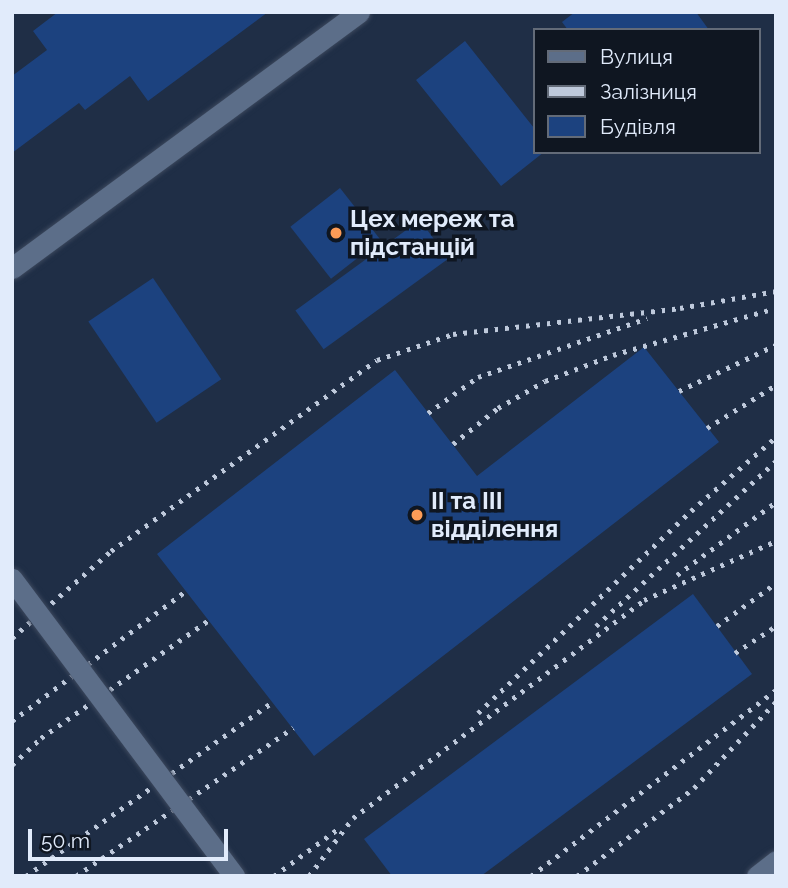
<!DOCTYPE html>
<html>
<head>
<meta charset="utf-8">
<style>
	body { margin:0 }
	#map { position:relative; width:788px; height:888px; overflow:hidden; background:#1f2e46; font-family:Raleway,sans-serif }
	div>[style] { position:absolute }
	.building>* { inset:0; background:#1c427f; transform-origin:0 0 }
	.roads { filter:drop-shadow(0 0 2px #3c485d) drop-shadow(0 0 2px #3c485d) }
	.minor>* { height:21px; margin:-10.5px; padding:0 10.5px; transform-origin:10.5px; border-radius:10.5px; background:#5c6e89 }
	.rail>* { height:5px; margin-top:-2.5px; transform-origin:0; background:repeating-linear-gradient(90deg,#bec9db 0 3.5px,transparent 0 10.5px) }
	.bridges { filter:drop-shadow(0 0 2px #3c485d) drop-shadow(0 0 2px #3c485d) }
	.minor-bridge>* { height:21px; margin:-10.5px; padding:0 10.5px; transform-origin:10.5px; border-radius:10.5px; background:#5c6e89 }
	.dots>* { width:19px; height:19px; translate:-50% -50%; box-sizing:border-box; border:4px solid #0f1621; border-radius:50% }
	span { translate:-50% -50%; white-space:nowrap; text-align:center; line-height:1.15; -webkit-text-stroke:7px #0f1621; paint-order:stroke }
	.poi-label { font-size:24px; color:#e1ebfb; font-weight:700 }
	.left { translate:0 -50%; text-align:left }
	.frame { position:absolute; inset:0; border:14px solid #e1ebfb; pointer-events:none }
	.legend { position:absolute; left:533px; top:28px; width:228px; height:126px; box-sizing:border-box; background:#0f1621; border:2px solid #636b78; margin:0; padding:9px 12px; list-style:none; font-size:21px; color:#e1ebfb }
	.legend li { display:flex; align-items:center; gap:14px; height:35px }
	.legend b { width:35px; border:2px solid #636b78 }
	.scale { position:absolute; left:28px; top:829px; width:200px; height:32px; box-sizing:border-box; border:4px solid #e1ebfb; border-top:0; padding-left:9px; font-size:21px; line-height:24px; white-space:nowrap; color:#e1ebfb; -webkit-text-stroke:5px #0f1621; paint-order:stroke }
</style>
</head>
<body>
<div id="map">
	<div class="building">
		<i style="clip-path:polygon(58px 12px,268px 12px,148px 101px,130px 76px,85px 110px,79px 103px,12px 153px,12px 76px,47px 50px,33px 31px)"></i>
		<i style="clip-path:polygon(575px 12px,696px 12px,709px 30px,568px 30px,562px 22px)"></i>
		<i style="clip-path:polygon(465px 41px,534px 128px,534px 152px,544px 152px,501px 186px,416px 80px)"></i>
		<i style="left:340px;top:188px;width:66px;height:63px;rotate:52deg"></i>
		<i style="left:420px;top:220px;width:48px;height:154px;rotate:54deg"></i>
		<i style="left:153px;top:278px;width:122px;height:78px;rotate:56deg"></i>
		<i style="clip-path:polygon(644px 347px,719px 442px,314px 756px,157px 554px,395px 370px,477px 476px)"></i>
		<i style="clip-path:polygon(693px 594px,752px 674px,481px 876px,392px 876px,364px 839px)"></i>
	</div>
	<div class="roads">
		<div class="minor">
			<i style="left:12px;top:268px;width:431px;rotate:-36.4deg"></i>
			<i style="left:757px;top:876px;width:24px;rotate:-38deg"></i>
		</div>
	</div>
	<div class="rail">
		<i style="left:679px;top:391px;width:107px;rotate:-25.4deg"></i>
		<i style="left:428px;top:413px;width:62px;rotate:-35.8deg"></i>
		<i style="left:478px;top:377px;width:179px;rotate:-19.2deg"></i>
		<i style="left:707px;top:428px;width:81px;rotate:-31.9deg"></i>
		<i style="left:453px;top:444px;width:58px;rotate:-38.7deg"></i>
		<i style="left:498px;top:408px;width:54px;rotate:-29.9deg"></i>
		<i style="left:545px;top:381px;width:73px;rotate:-20.9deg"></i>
		<i style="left:613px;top:355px;width:170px;rotate:-16.1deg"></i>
		<i style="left:677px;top:575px;width:123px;rotate:-36.4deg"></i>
		<i style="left:596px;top:626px;width:244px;rotate:-42.5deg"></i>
		<i style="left:717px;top:626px;width:73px;rotate:-36.1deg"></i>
		<i style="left:12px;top:638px;width:132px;rotate:-41.3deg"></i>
		<i style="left:111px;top:551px;width:327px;rotate:-35.7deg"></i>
		<i style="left:377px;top:360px;width:80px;rotate:-18.9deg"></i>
		<i style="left:453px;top:334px;width:228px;rotate:-6.5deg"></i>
		<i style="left:680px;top:308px;width:97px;rotate:-10deg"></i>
		<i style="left:735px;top:653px;width:49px;rotate:-33.4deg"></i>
		<i style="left:478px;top:713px;width:294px;rotate:-43.5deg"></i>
		<i style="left:691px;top:511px;width:113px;rotate:-41deg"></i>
		<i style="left:12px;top:721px;width:217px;rotate:-36.8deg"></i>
		<i style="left:12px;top:765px;width:40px;rotate:-43deg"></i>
		<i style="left:41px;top:738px;width:205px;rotate:-35.1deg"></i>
		<i style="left:26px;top:876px;width:302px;rotate:-35.2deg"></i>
		<i style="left:76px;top:876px;width:263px;rotate:-34.3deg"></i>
		<i style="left:274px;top:876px;width:81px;rotate:-36.4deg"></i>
		<i style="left:309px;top:876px;width:73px;rotate:-52.8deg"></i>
		<i style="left:353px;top:818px;width:364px;rotate:-36.8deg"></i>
		<i style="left:644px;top:600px;width:145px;rotate:-24.1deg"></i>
		<i style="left:531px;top:876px;width:308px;rotate:-37.2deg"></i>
		<i style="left:577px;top:876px;width:146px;rotate:-36.9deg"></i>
		<i style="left:694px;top:788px;width:119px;rotate:-46.4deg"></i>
	</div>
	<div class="bridges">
		<div class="minor-bridge">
			<i style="left:12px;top:579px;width:371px;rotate:53.2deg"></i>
		</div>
	</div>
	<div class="dots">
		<i style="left:336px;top:233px;background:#fe9c57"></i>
		<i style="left:417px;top:515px;background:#fe9c57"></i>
	</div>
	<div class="poi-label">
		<span class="left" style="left:350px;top:233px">Цех мереж та<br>підстанцій</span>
		<span class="left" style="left:431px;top:515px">II та III<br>відділення</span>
	</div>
	<div class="frame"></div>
	<ul class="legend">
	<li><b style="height:9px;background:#5c6e89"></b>Вулиця</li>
	<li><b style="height:9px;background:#bec9db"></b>Залізниця</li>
	<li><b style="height:19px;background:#1c427f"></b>Будівля</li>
	</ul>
	<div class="scale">50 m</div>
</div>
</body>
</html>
